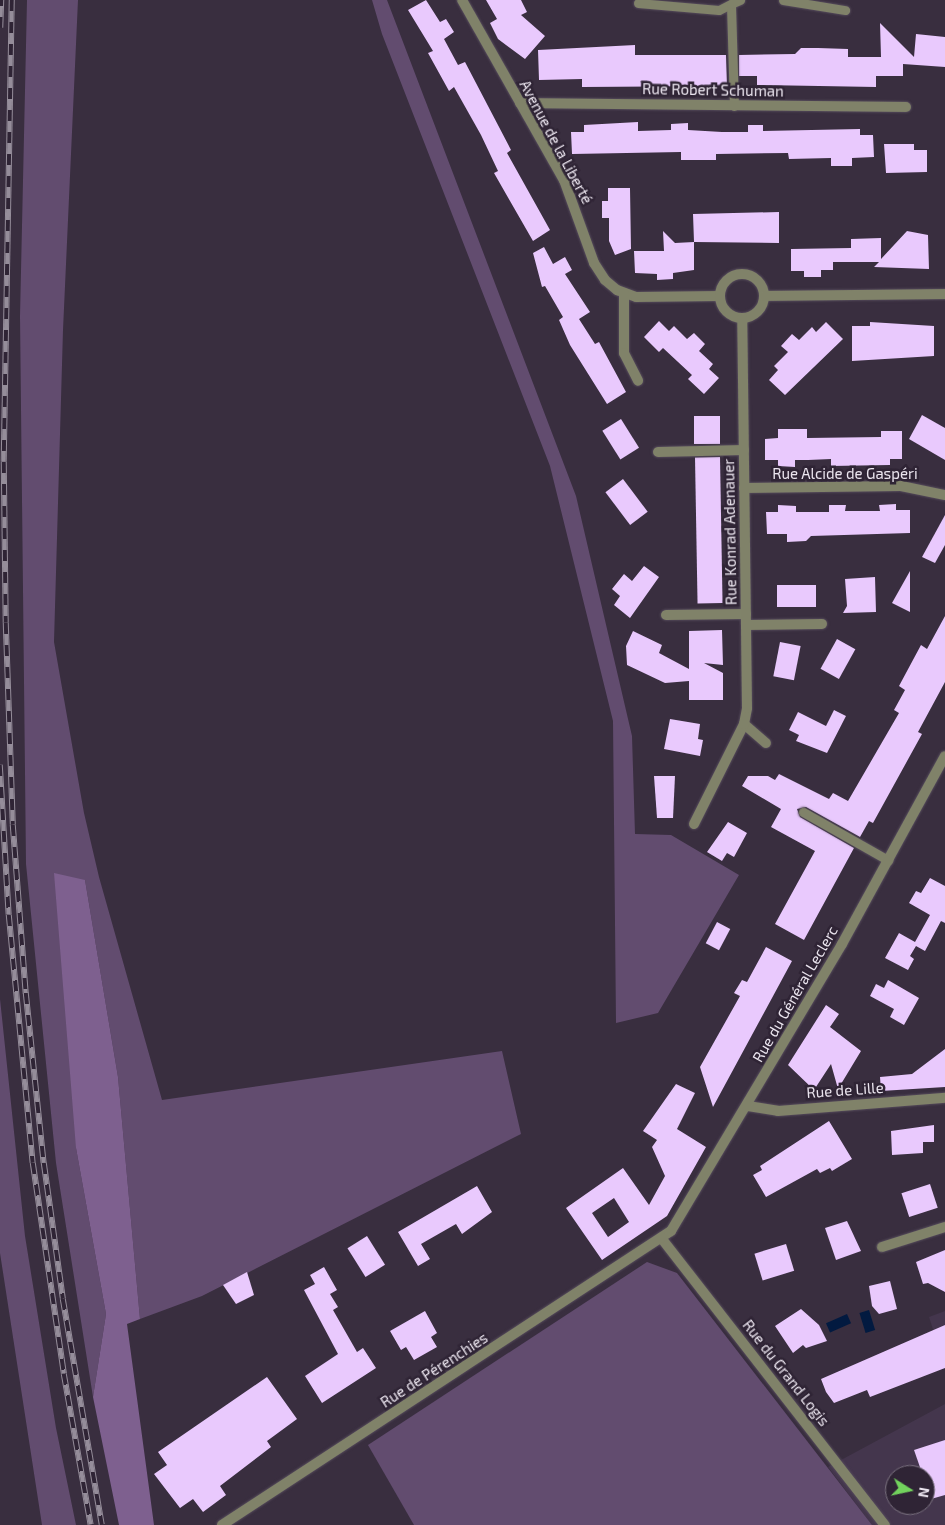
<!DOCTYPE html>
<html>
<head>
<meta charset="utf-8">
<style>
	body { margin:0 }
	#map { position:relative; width:945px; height:1525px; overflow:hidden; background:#392e3f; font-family:"Exo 2",sans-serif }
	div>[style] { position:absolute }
	.built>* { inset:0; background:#44364d }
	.green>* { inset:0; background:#624c6f }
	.forest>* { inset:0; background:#7e608f }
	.water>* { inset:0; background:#021a40; transform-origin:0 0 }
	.building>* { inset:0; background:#e9c9fd; transform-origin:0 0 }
	.roads { filter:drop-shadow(0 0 1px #554b5b) drop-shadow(0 0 1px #554b5b) }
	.service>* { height:9px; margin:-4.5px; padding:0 4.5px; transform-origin:4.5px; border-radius:4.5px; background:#808269 }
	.minor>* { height:10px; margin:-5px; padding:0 5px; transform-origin:5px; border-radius:5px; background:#808269 }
	.minor>.ring { margin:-5px; padding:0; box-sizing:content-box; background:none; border:10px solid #808269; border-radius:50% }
	.rail>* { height:5.5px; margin-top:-2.75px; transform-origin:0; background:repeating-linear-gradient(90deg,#2f2435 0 11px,#958d9a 0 22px); box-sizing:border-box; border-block:1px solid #958d9a }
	span { translate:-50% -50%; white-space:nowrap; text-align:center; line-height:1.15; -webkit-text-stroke:5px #2f2435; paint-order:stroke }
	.street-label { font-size:15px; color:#ebe5ef }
	.north { position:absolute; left:885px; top:1465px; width:50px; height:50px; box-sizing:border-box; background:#2f2435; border:1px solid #7a717f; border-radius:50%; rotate:100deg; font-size:14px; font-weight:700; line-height:20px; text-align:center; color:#ebe5ef }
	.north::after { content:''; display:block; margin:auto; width:18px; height:22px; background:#72d25d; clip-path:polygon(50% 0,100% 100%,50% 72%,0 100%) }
</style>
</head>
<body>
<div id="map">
	<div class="built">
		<i style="clip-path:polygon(945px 1311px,945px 1366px,929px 1317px)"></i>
		<i style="clip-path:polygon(evenodd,945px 1404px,945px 1525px,872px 1525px,828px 1467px,945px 1404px,895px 1475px,925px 1475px,925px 1505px,895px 1505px,895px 1475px)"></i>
	</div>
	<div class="green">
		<i style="clip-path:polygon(27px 0,78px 0,63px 330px,54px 642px,84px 813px,99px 877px,162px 1100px,502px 1051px,521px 1134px,202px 1296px,140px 1319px,118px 1077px,85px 880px,80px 881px,76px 1148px,106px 1314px,93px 1397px,56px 1163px,26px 864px,20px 316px)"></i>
		<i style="clip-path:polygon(372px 0,387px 0,576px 496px,632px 736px,635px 834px,671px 835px,739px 875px,658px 1013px,616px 1023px,613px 721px,550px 466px,382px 34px)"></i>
		<i style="clip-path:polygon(0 999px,25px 1236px,56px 1428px,76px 1525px,42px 1525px,0 1253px)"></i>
		<i style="clip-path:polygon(647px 1262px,677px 1273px,872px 1525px,414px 1525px,368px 1445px)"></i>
	</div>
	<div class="forest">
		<i style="clip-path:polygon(54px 873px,85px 880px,118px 1077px,140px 1319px,127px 1324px,154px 1525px,119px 1525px,93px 1397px,106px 1314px,76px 1148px)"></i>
	</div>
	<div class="water">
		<i style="left:869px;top:1310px;width:21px;height:10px;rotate:73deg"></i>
		<i style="left:847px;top:1314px;width:10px;height:23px;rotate:66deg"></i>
	</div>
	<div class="building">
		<i style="clip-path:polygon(426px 0,440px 22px,446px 19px,454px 32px,444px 39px,458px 65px,465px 62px,511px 150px,507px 153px,550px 230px,533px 241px,494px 173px,498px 171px,481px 135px,454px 87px,449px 91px,428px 53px,433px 51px,408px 10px)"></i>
		<i style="clip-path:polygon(486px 0,521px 0,527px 12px,521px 15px,545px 36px,525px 59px,498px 39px,490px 23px,497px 19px)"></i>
		<i style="clip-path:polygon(880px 23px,914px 57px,916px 34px,945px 37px,945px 67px,903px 64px,903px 76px,876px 76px,876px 87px,757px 85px,757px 76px,739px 76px,739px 55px,795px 54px,801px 48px,818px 48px,848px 49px,848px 57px,881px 57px)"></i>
		<i style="clip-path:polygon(635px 45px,635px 55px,726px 55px,727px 86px,582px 87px,582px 79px,539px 80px,538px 50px)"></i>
		<i style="clip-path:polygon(638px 122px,638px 131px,671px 130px,671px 124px,688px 123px,688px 130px,722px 132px,748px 132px,748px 125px,763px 125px,763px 131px,860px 129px,860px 135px,873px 135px,874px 157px,852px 158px,852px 166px,831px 166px,831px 158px,789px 159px,788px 153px,716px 154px,716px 160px,681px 160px,681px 152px,572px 154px,571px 132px,584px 132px,584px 125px)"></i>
		<i style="clip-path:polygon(884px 144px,914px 144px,914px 150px,927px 150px,927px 172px,886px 173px)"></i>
		<i style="clip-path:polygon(608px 188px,630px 188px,631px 249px,615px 255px,609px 241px,609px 218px,602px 218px,602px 201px,608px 201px)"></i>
		<i style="clip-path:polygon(779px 212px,779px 243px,694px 242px,694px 270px,673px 273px,673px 279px,657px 280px,657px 274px,635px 273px,634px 251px,664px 251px,663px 231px,675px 243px,694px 242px,693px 214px)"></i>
		<i style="clip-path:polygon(907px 231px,928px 235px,929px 269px,874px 267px,879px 262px,833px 262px,833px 270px,821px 270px,821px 277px,804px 277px,804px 271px,791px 271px,791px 249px,851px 248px,851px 239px,881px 238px,881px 259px)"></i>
		<i style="clip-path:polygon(544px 247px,553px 264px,565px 257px,572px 270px,565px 274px,590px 312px,579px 319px,595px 344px,599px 342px,626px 392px,607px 404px,570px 345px,559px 320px,563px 317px,545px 286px,542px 287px,533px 253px)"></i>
		<i style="clip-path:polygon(659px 321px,669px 331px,674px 326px,687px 339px,694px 333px,705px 344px,699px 351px,713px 364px,709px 369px,719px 378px,704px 394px,688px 379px,692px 375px,663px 348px,659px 352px,644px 337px)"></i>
		<i style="clip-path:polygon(826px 322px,843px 339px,785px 395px,769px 380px,778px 370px,774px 366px,788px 352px,781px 346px,792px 334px,799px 340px,812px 327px,816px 332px)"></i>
		<i style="clip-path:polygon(870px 322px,934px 326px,934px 356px,852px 361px,852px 326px,870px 326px)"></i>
		<i style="clip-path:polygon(922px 415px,945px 428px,945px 460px,909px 439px)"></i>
		<i style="left:694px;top:416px;width:26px;height:28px"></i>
		<i style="left:621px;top:419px;width:34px;height:22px;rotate:58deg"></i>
		<i style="clip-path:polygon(778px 429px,807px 429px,807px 438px,881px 437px,881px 431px,902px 431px,902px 459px,890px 459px,890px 465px,831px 466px,831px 459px,808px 460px,795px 460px,795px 467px,778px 466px,778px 460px,765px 460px,765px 439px,778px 438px)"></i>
		<i style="left:720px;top:457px;width:146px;height:25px;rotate:89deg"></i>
		<i style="left:623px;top:479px;width:41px;height:22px;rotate:53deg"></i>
		<i style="clip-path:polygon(896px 504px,896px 510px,910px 510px,910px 533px,811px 536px,806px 541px,787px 542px,787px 534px,767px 534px,766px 512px,778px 512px,778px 505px,796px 506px,796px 512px,829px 512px,829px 505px,846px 505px,845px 511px,880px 511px,879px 505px)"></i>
		<i style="clip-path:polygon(945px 515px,945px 545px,935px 563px,922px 557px)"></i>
		<i style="clip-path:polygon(644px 566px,659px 577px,630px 618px,614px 605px,620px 596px,612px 589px,624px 574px,632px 581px)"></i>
		<i style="clip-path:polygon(910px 571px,910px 612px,892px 603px)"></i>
		<i style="clip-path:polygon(875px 577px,876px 612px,843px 613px,847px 606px,845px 579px)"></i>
		<i style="left:777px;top:585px;width:39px;height:22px"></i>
		<i style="clip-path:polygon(945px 616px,945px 682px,918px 732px,922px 734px,873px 823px,869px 821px,860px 837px,806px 807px,797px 809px,800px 817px,854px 848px,804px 940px,775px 924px,815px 851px,771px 827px,781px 809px,742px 786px,748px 776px,768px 776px,775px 780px,779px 774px,829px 799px,833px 793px,848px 801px,899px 713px,894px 710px,905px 690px,899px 686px,921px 645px,927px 649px)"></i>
		<i style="clip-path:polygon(722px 630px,723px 665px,704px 663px,723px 673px,723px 700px,689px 700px,689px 681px,665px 683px,627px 665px,626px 646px,633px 631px,662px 645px,659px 653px,689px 669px,689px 631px)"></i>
		<i style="left:837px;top:639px;width:21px;height:34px;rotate:29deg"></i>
		<i style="left:780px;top:642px;width:21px;height:35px;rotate:11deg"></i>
		<i style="clip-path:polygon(834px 710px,846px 716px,827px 753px,796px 741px,799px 735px,789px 730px,798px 712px,826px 726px)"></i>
		<i style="clip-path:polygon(670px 719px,700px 724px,698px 739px,703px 740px,700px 756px,664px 749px)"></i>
		<i style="clip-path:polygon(654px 776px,675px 776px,673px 818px,657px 818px)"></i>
		<i style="clip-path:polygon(728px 822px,747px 833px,734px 857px,727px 853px,722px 861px,707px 852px)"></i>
		<i style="clip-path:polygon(930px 878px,945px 886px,945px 923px,941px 921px,925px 951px,916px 946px,910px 956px,914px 959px,908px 970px,885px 958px,899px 933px,915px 942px,930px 915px,909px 903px,916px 891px,921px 893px)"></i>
		<i style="left:717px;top:922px;width:15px;height:24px;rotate:28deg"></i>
		<i style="clip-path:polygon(766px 947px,792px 961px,713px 1107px,700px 1067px,740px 996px,734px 993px,742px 980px,747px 982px)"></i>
		<i style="clip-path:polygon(888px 980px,919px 998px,904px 1025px,890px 1017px,894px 1009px,870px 996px,876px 984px,884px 988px)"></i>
		<i style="clip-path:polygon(826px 1005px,839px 1014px,830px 1027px,861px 1051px,838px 1089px,831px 1064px,814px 1090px,788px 1065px)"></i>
		<i style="clip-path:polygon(945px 1049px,945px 1087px,881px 1091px,880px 1077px,912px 1074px)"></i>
		<i style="clip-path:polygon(evenodd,676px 1084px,695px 1093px,677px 1129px,706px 1147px,667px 1216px,602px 1260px,566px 1208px,623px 1168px,649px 1205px,665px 1176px,652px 1147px,657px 1140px,643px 1131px,676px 1084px,614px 1198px,629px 1222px,608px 1237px,592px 1213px,614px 1198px)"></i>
		<i style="clip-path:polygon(829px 1121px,852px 1159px,832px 1171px,830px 1168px,820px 1173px,817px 1169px,766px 1197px,753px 1175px,762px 1170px,760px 1166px)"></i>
		<i style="clip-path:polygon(934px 1125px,934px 1142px,923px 1142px,923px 1153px,892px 1155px,891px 1131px)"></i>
		<i style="left:930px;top:1184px;width:25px;height:30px;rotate:72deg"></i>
		<i style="clip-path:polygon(477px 1186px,492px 1212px,462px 1234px,456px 1224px,421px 1244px,430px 1259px,418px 1266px,398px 1232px)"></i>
		<i style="clip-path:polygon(847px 1221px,861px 1251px,836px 1260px,825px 1228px)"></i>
		<i style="left:367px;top:1236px;width:34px;height:23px;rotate:58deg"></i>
		<i style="left:786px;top:1244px;width:28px;height:33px;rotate:73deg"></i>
		<i style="clip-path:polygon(945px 1250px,945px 1292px,928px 1283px,923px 1284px,916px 1262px)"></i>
		<i style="clip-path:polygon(324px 1267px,337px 1290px,330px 1294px,338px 1307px,333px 1310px,357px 1352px,363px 1348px,376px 1368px,322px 1403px,305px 1376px,338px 1354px,304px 1290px,315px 1284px,310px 1275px)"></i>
		<i style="clip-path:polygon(247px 1272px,254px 1295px,236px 1304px,223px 1285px)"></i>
		<i style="clip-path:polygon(890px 1281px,897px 1309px,879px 1314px,872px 1306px,869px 1286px)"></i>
		<i style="clip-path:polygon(801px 1309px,819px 1325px,827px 1341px,806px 1348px,803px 1345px,793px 1353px,775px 1326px)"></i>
		<i style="clip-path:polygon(425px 1311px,437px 1333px,431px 1337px,437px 1347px,414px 1360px,406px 1347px,401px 1350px,390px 1331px)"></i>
		<i style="clip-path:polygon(945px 1325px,945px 1368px,870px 1397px,867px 1390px,834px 1403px,826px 1392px,821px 1379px)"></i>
		<i style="clip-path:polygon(267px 1377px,297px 1419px,267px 1441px,271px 1447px,220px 1486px,226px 1495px,203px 1512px,193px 1499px,180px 1508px,154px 1474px,167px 1465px,158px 1452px)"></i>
		<i style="clip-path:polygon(945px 1440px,945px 1495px,931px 1499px,914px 1450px)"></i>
	</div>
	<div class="roads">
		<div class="service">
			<i style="left:783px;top:0;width:63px;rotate:9.2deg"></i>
			<i style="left:638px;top:3px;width:81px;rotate:4.9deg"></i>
			<i style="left:719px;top:10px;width:13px;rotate:-27deg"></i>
			<i style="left:734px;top:106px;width:102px;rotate:-91.7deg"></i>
			<i style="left:731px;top:4px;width:10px;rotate:-24deg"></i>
			<i style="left:803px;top:812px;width:98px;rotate:29.5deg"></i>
		</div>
		<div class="minor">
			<i style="left:462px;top:0;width:207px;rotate:60.5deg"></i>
			<i style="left:564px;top:180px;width:88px;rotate:70.1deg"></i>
			<i style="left:594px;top:263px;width:20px;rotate:57deg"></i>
			<i style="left:605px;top:280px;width:16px;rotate:40deg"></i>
			<i style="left:617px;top:290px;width:20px;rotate:20deg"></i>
			<i style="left:636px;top:297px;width:84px;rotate:-0.7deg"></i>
			<i style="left:520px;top:103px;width:386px;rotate:0.6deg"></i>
			<i class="ring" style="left:720px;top:274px;width:34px;height:34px"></i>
			<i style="left:624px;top:293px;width:60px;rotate:90deg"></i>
			<i style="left:624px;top:353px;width:31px;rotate:63deg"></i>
			<i style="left:764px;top:296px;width:181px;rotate:-0.6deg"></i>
			<i style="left:658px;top:452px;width:86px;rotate:-1.3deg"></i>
			<i style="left:744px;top:488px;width:157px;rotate:-0.7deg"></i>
			<i style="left:901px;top:486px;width:45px;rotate:11.6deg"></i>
			<i style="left:666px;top:615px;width:80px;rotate:-0.7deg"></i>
			<i style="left:746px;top:625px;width:76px;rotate:-0.8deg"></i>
			<i style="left:744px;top:724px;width:29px;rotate:41deg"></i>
			<i style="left:694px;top:824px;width:112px;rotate:-63.4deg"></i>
			<i style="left:744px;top:724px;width:16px;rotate:-79deg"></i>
			<i style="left:747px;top:708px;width:390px;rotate:-90.7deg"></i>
			<i style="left:748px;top:1106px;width:30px;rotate:9deg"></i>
			<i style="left:778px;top:1111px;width:168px;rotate:-4.5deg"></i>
			<i style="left:662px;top:1239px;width:363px;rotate:52.1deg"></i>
			<i style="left:882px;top:1247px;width:66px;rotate:-17.6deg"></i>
			<i style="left:222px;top:1525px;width:537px;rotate:-33.22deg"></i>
			<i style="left:671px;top:1231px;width:334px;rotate:-59.2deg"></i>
			<i style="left:842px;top:944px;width:214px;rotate:-61.3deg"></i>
		</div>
	</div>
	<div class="rail">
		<i style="left:12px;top:0;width:462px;rotate:91deg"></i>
		<i style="left:4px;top:462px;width:161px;rotate:89.3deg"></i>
		<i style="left:6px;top:623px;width:202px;rotate:88deg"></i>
		<i style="left:13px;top:825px;width:169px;rotate:85.6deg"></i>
		<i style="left:26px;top:993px;width:171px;rotate:84deg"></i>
		<i style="left:44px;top:1163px;width:137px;rotate:82deg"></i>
		<i style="left:63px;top:1299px;width:229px;rotate:80.2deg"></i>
		<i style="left:0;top:28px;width:28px;rotate:-88deg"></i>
		<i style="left:0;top:765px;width:150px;rotate:86.6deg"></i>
		<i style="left:9px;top:915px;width:249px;rotate:84.5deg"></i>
		<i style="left:33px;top:1163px;width:213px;rotate:81.6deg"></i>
		<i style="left:64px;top:1374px;width:153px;rotate:79.9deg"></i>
	</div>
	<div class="street-label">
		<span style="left:713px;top:90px;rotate:1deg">Rue Robert Schuman</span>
		<span style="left:556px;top:142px;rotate:62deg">Avenue de la Liberté</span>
		<span style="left:845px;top:474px">Rue Alcide de Gaspéri</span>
		<span style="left:730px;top:532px;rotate:-91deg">Rue Konrad Adenauer</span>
		<span style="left:795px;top:994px;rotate:-60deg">Rue du Général Leclerc</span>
		<span style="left:845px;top:1090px;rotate:-4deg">Rue de Lille</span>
		<span style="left:434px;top:1370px;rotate:-33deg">Rue de Pérenchies</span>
		<span style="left:786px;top:1373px;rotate:52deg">Rue du Grand Logis</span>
	</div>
	<div class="north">N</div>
</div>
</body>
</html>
